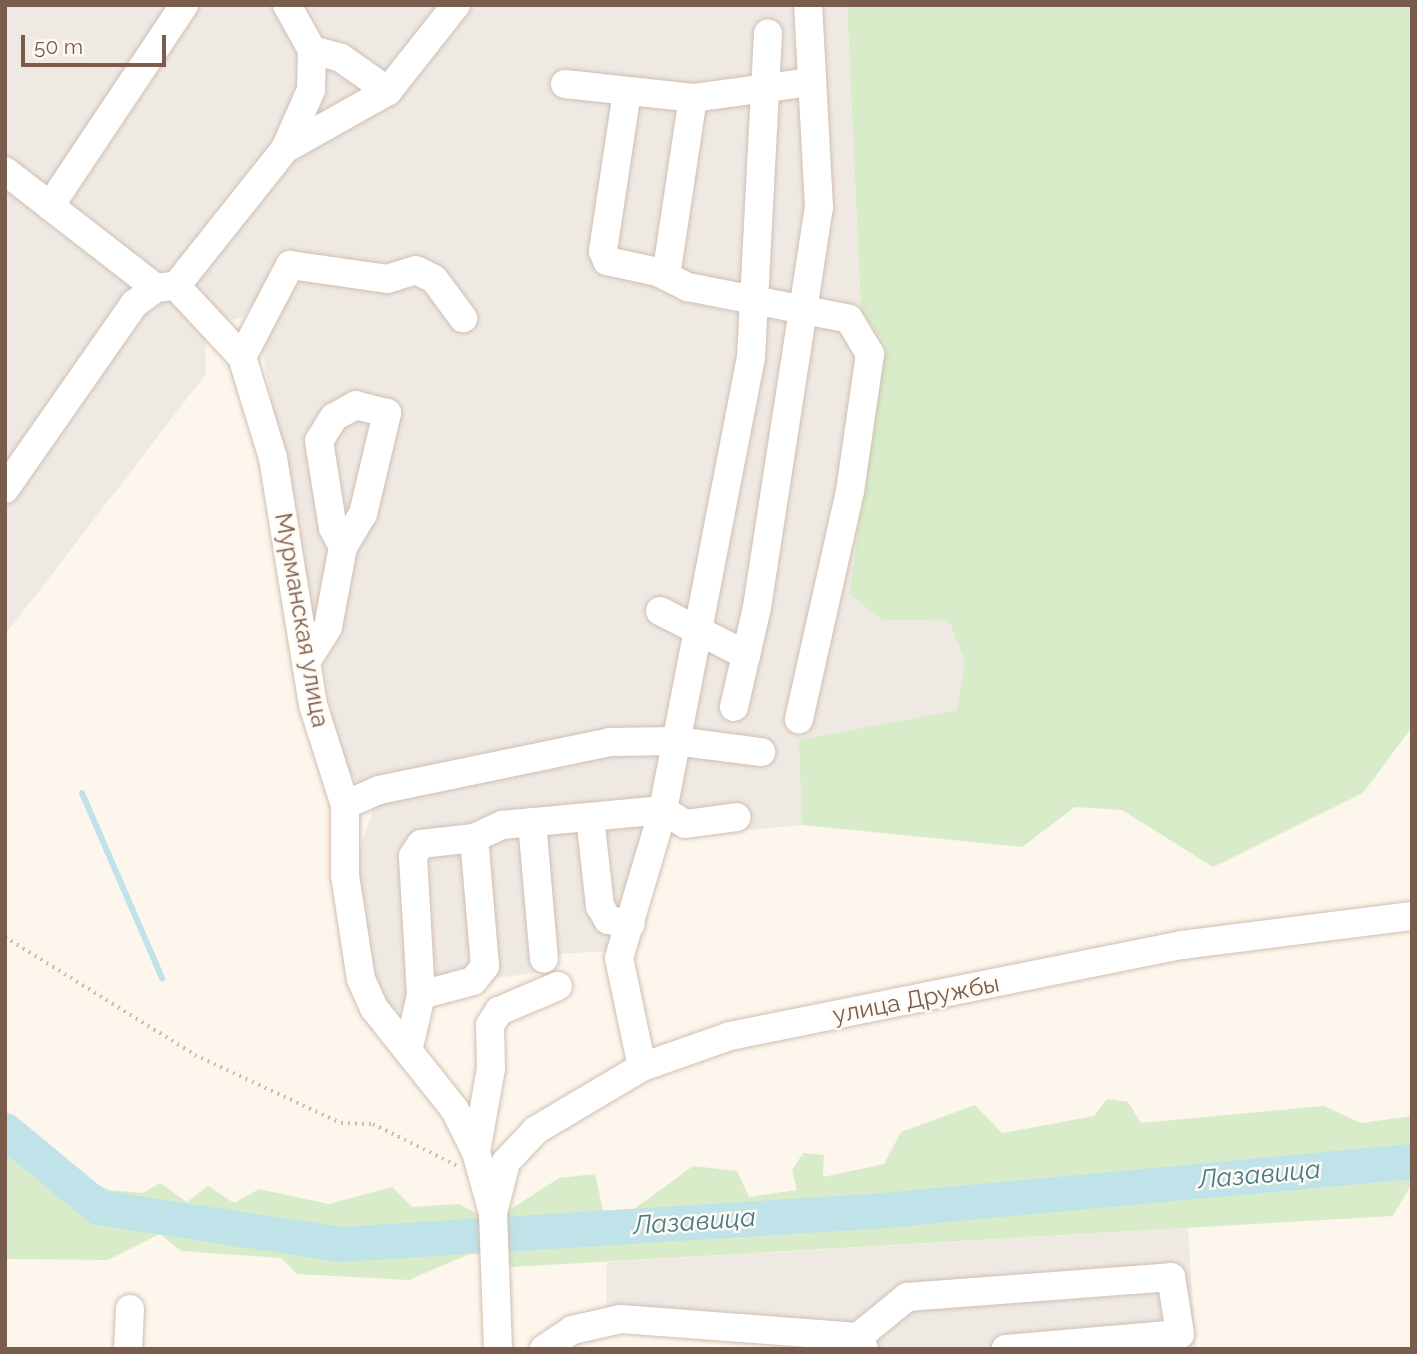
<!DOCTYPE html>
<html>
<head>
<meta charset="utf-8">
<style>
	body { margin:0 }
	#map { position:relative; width:1417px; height:1354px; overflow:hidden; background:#fdf6ec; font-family:Raleway,sans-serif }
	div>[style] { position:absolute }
	.industrial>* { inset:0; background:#efe9e4 }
	.green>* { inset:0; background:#d8ecc9 }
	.stream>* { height:6px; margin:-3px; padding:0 3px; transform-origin:3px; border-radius:3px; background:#bfe3e8 }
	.river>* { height:35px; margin:-17.5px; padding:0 17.5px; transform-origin:17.5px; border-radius:17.5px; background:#bfe3e8 }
	.path>* { height:3.5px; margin-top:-1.75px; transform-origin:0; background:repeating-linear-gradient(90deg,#d9b8a5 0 2px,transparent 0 7px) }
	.roads { filter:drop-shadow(0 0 2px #d1beb0) drop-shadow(0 0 2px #d1beb0) }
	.minor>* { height:28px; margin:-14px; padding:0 14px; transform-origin:14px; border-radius:14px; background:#fff }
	span { translate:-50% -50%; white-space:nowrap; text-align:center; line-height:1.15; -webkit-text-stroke:5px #fffaf3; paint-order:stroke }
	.street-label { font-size:24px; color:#7a5c4d }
	.water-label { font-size:26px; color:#437c86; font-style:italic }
	.frame { position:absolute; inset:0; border:7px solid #7a5c4d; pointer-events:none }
	.scale { position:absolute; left:21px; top:35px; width:145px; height:32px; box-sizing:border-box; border:4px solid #7a5c4d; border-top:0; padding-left:9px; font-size:21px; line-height:24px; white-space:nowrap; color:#7a5c4d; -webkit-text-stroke:5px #fffaf3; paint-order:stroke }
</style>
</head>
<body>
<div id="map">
	<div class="industrial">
		<i style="clip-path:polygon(5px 5px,847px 5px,861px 310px,885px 344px,849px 593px,883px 620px,949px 621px,965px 662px,957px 710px,800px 740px,802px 825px,648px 839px,612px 951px,557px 954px,549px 971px,497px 978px,397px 1011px,383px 1003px,370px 974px,357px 859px,375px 803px,341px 763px,253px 303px,243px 317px,217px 323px,205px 337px,206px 374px,5px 635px)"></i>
		<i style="clip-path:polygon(1188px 1228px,1196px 1349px,835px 1349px,606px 1310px,607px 1262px)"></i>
	</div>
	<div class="green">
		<i style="clip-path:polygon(847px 5px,1412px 5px,1412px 727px,1363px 793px,1213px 867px,1122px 810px,1075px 807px,1022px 847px,802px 825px,799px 740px,957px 710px,965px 662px,949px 621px,883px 620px,849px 594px,885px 344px,861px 310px)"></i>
		<i style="clip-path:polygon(1107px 1099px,1128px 1102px,1141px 1123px,1324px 1106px,1361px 1123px,1412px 1116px,1412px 1183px,1393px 1216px,512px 1267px,500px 1248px,505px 1213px,559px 1178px,595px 1174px,603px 1210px,626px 1215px,693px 1166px,737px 1171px,749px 1197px,797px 1190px,792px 1170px,803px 1153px,824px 1155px,823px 1177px,884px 1164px,901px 1132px,975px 1105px,1002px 1133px,1094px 1116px)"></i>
		<i style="clip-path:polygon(5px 1112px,18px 1118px,35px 1154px,109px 1190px,143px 1193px,160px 1183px,187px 1202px,208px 1186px,234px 1203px,259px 1189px,329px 1204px,392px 1187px,412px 1207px,459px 1204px,481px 1216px,481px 1249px,409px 1280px,297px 1274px,281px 1258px,181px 1251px,160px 1234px,108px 1260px,5px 1259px)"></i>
	</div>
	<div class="stream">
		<i style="left:82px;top:793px;width:202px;rotate:66.6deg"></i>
	</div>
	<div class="river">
		<i style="left:5px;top:1130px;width:121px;rotate:39.6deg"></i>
		<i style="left:98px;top:1207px;width:246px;rotate:8.7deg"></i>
		<i style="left:341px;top:1244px;width:532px;rotate:-3.56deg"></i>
		<i style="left:872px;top:1211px;width:542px;rotate:-5.29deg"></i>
	</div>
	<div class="path">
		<i style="left:5px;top:937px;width:224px;rotate:31.8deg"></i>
		<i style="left:195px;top:1055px;width:161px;rotate:25deg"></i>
		<i style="left:341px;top:1123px;width:32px;rotate:2deg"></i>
		<i style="left:373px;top:1124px;width:93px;rotate:26.3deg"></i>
	</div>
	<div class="roads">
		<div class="minor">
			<i style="left:287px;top:5px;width:51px;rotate:60.9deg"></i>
			<i style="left:312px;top:50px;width:40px;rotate:91.4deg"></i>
			<i style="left:311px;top:90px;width:64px;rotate:113.8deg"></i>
			<i style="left:285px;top:149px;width:175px;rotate:128.5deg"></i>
			<i style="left:176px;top:286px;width:97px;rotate:47.1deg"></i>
			<i style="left:242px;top:357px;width:106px;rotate:72.9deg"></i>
			<i style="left:273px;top:458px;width:250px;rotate:80.8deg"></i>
			<i style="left:313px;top:705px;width:105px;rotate:72.3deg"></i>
			<i style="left:345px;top:805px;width:70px;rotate:90deg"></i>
			<i style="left:345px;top:875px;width:105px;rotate:81.3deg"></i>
			<i style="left:361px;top:979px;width:32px;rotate:66deg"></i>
			<i style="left:374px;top:1008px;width:130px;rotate:51.5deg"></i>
			<i style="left:455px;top:1110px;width:47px;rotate:63.4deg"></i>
			<i style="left:476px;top:1152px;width:63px;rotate:74.4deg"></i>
			<i style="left:493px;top:1213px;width:136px;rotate:87.9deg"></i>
			<i style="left:312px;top:50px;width:30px;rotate:15deg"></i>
			<i style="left:341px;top:58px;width:57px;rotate:35.1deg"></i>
			<i style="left:565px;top:84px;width:129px;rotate:6.2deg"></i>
			<i style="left:693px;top:98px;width:120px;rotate:-7.7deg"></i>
			<i style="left:627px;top:92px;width:161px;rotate:98.6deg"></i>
			<i style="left:603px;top:251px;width:11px;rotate:68deg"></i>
			<i style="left:607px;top:261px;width:52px;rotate:12.2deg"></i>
			<i style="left:658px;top:272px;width:34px;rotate:27deg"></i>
			<i style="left:688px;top:287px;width:164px;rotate:11.2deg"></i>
			<i style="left:849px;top:319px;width:41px;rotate:59deg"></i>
			<i style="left:870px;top:354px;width:138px;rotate:98.3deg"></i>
			<i style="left:850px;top:491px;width:234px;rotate:102.6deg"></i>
			<i style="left:285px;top:149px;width:118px;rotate:-29.4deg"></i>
			<i style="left:388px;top:91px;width:110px;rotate:-51.7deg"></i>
			<i style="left:5px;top:171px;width:191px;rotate:37.8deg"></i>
			<i style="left:156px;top:288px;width:17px;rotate:-7deg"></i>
			<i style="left:50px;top:206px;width:242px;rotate:-56.3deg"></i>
			<i style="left:666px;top:276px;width:180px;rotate:-81.4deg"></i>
			<i style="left:242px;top:357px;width:104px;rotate:-62.4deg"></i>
			<i style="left:290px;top:265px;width:98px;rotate:8.2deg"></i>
			<i style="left:387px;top:279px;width:30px;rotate:-17deg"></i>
			<i style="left:416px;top:270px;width:20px;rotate:27deg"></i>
			<i style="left:434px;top:279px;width:49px;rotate:53.4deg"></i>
			<i style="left:5px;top:489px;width:226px;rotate:-55.1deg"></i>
			<i style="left:134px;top:304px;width:27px;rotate:-36deg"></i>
			<i style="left:660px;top:611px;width:97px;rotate:27.1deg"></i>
			<i style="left:306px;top:662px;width:41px;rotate:-57.8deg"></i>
			<i style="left:328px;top:627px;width:81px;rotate:-79.4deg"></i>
			<i style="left:343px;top:547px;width:39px;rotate:-59deg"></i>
			<i style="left:363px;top:514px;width:104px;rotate:-76.6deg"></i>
			<i style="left:387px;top:413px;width:32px;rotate:-166deg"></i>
			<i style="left:356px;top:405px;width:25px;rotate:151deg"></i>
			<i style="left:334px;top:417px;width:28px;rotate:122deg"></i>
			<i style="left:319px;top:441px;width:88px;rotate:80.9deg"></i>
			<i style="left:333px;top:528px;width:21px;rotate:62deg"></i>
			<i style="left:734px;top:707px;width:103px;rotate:-77deg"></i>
			<i style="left:757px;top:607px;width:405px;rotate:-81.2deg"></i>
			<i style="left:819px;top:207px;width:202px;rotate:-93.1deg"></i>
			<i style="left:345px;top:805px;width:37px;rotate:-24deg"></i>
			<i style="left:379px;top:790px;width:236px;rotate:-11.7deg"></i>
			<i style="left:610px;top:742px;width:65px;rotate:-0.9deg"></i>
			<i style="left:675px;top:741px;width:87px;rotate:7.3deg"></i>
			<i style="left:590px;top:817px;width:90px;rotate:83.6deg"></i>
			<i style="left:600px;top:906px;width:16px;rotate:60deg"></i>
			<i style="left:608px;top:920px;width:23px;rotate:10deg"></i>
			<i style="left:532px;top:822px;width:137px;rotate:85deg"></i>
			<i style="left:421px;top:995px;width:54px;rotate:-15.1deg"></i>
			<i style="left:473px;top:981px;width:19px;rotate:-51deg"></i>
			<i style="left:485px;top:966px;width:128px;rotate:-94.9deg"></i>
			<i style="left:408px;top:1051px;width:57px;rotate:-76.9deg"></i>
			<i style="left:421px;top:995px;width:139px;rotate:-93.3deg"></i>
			<i style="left:413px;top:856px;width:14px;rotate:-56deg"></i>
			<i style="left:421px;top:844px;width:53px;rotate:-6.5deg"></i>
			<i style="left:474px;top:838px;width:31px;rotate:-25deg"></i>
			<i style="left:502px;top:825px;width:162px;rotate:-5.3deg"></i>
			<i style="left:663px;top:810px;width:26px;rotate:32deg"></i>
			<i style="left:685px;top:824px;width:52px;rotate:-7.7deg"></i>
			<i style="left:642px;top:1067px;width:111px;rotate:-101.9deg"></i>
			<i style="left:619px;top:958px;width:154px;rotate:-73.4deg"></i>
			<i style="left:663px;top:810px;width:460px;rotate:-79deg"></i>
			<i style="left:751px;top:358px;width:325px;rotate:-87deg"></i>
			<i style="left:476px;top:1152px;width:84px;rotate:-79.8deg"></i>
			<i style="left:491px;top:1069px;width:44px;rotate:-91.3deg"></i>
			<i style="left:490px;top:1025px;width:17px;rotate:-57deg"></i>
			<i style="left:499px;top:1011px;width:64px;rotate:-23deg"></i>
			<i style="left:494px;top:1209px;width:49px;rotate:-75.7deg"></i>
			<i style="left:506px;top:1162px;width:44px;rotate:-46.8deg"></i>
			<i style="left:536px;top:1130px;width:123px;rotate:-30.7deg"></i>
			<i style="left:642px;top:1067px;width:93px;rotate:-19.4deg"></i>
			<i style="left:730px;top:1036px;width:461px;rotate:-11.4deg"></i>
			<i style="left:1182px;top:945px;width:232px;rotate:-7.2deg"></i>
			<i style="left:858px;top:1337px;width:63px;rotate:-39.2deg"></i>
			<i style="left:907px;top:1297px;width:265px;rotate:-4.3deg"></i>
			<i style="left:1171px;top:1277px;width:58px;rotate:81deg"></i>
			<i style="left:1180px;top:1334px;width:175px;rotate:175.1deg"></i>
			<i style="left:128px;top:1349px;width:40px;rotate:-87.1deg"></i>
			<i style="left:544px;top:1349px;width:34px;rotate:-34deg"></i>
			<i style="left:572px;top:1330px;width:50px;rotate:-12.7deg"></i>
			<i style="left:621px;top:1319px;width:238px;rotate:4.3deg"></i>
			<i style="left:858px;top:1337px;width:13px;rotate:63deg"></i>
		</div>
	</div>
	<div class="street-label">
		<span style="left:302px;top:620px;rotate:80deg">Мурманская улица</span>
		<span style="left:916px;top:999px;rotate:-11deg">улица Дружбы</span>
	</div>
	<div class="water-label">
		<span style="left:1259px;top:1175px;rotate:-5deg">Лазавица</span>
		<span style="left:694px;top:1222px;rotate:-4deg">Лазавица</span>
	</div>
	<div class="frame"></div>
	<div class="scale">50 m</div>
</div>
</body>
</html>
